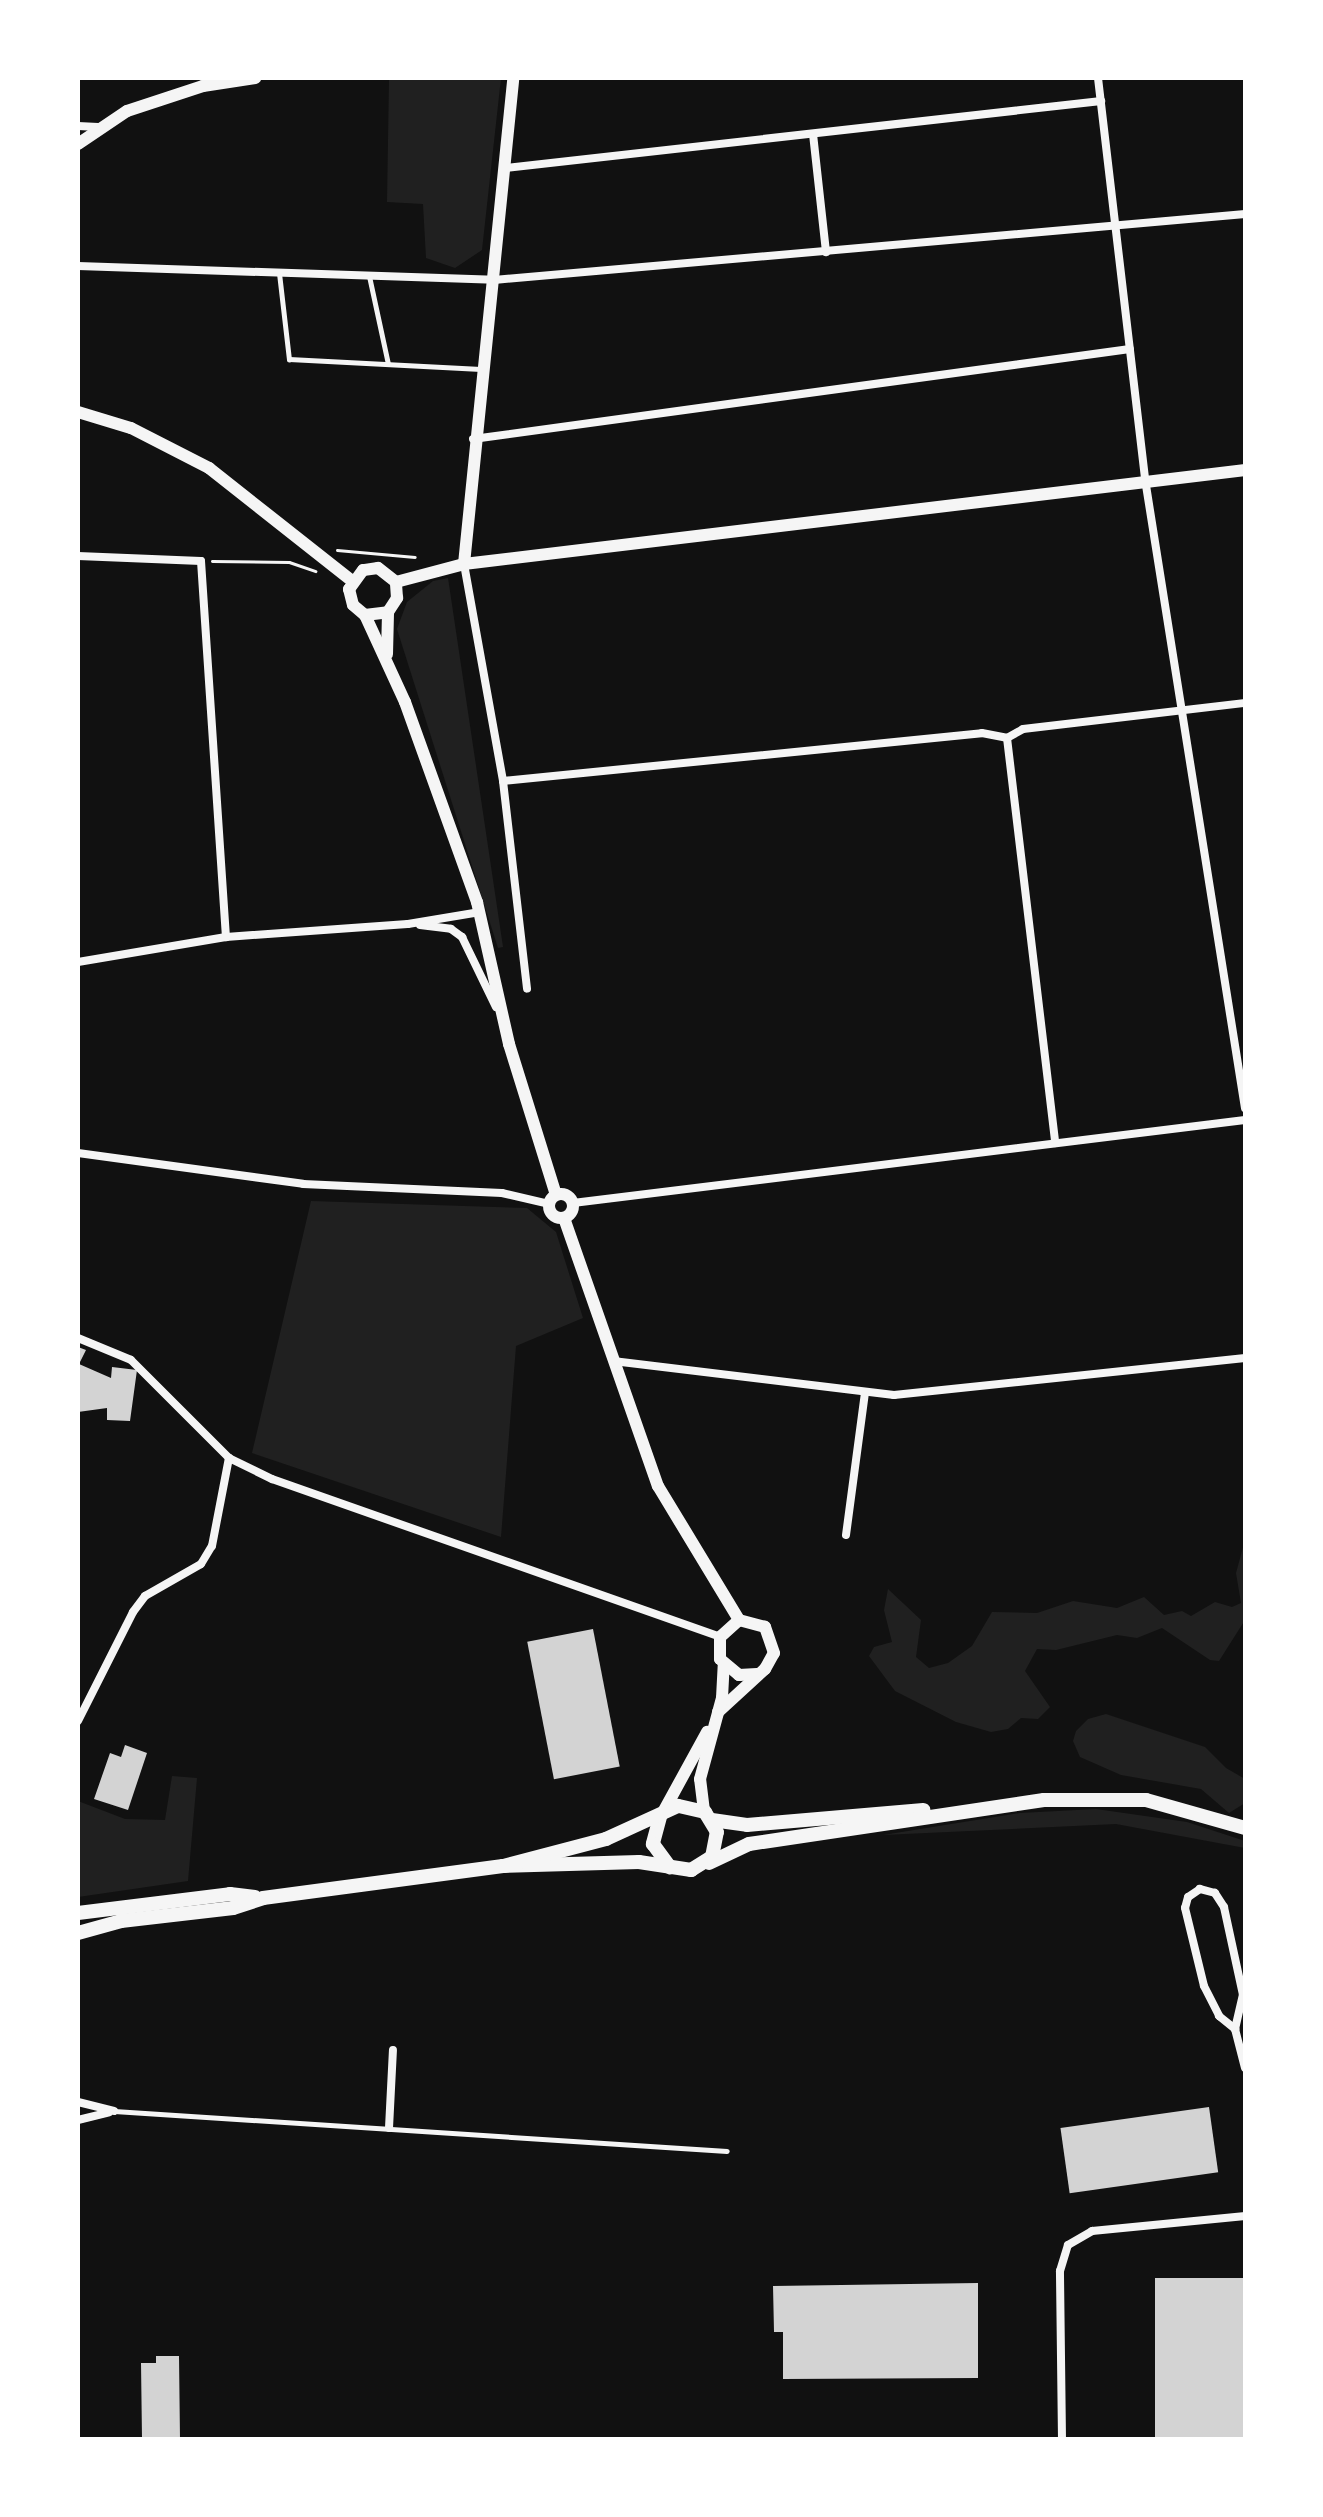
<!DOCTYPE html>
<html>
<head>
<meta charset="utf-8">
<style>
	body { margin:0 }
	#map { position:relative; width:1323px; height:2517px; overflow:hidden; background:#111; font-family:Barlow,sans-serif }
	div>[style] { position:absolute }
	.green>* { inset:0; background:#202020 }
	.building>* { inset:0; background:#d3d3d3; transform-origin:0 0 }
	.path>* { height:3px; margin:-1.5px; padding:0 1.5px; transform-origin:1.5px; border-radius:1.5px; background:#f5f5f5 }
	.service>* { height:5px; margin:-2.5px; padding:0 2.5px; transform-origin:2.5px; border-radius:2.5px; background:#f5f5f5 }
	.minor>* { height:8px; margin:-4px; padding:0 4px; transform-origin:4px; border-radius:4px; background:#f5f5f5 }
	.tertiary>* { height:12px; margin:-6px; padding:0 6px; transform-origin:6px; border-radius:6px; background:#f5f5f5 }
	.tertiary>.ring { margin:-6px; padding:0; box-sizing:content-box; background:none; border:12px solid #f5f5f5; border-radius:50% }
	.secondary>* { height:14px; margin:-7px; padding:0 7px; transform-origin:7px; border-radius:7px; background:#f5f5f5 }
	span { translate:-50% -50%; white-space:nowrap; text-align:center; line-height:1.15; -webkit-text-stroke:6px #fff; paint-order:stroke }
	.frame { position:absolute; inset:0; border:80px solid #fff; pointer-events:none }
</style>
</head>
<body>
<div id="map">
	<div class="green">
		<i style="clip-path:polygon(501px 78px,482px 250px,455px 268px,426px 258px,423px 204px,387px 202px,389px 80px)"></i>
		<i style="clip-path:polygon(448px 578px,503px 947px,498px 948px,397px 629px,407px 602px,433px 581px)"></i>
		<i style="clip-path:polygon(311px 1201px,527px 1208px,556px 1232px,583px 1318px,516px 1346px,501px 1537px,252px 1453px)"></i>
		<i style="clip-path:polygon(1245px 1540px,1245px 1620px,1219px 1661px,1210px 1660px,1162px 1628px,1137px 1638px,1117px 1635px,1056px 1650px,1037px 1649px,1025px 1671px,1050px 1707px,1038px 1719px,1021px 1718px,1008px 1729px,991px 1732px,956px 1722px,895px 1691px,869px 1656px,874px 1647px,892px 1642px,884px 1610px,888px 1589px,921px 1620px,916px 1657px,929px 1668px,948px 1663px,972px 1646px,992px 1612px,1037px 1613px,1073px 1601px,1117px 1608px,1144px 1597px,1164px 1615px,1182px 1611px,1191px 1616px,1215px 1602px,1232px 1607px,1241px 1603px,1236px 1573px)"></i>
		<i style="clip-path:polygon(1106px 1714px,1205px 1747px,1226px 1768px,1245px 1779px,1245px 1803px,1229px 1813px,1201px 1789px,1121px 1775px,1080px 1757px,1073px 1741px,1076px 1731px,1088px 1719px)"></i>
		<i style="clip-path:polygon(172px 1776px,197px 1778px,188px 1881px,78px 1897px,78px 1801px,125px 1819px,165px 1820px)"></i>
		<i style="clip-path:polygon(1096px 1809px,1187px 1822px,1245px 1841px,1245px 1848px,1116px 1824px,883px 1835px,1020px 1813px)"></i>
	</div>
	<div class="building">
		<i style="clip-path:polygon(78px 1347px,86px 1350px,79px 1364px,111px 1378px,112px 1367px,137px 1370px,130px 1421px,107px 1420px,107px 1408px,78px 1412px)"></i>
		<i style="left:593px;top:1629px;width:140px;height:67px;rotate:79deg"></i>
		<i style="clip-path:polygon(125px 1745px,147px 1753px,128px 1810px,94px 1799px,110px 1753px,121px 1757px)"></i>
		<i style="left:1209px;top:2107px;width:66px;height:150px;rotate:82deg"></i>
		<i style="left:1245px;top:2278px;width:161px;height:90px;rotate:90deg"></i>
		<i style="clip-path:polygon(978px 2283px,978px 2378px,783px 2379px,783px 2332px,774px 2332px,773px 2286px)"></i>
		<i style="clip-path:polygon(156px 2356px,179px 2356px,180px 2439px,142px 2439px,141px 2363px,156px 2363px)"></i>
	</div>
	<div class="path">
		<i style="left:337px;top:550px;width:78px;rotate:5.1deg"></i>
		<i style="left:212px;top:561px;width:77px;rotate:0.7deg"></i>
		<i style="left:289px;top:562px;width:28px;rotate:19deg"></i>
	</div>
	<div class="service">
		<i style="left:279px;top:273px;width:87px;rotate:83.4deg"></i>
		<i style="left:289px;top:359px;width:192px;rotate:3deg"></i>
		<i style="left:369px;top:276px;width:90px;rotate:77.8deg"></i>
		<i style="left:114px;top:2111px;width:614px;rotate:3.73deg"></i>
	</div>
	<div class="minor">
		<i style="left:1098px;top:78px;width:404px;rotate:83.3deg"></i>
		<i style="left:1145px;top:479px;width:637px;rotate:80.97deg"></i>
		<i style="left:78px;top:126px;width:20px;rotate:3deg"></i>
		<i style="left:813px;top:134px;width:119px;rotate:83.7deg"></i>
		<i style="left:505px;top:168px;width:600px;rotate:-6.41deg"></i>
		<i style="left:78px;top:266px;width:416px;rotate:1.9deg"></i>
		<i style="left:494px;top:280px;width:754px;rotate:-5.02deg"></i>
		<i style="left:473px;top:439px;width:663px;rotate:-7.8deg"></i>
		<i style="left:78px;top:556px;width:123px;rotate:2.3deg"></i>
		<i style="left:201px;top:561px;width:377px;rotate:86.2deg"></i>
		<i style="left:464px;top:564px;width:220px;rotate:79.8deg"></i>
		<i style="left:503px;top:781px;width:209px;rotate:83.4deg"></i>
		<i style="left:1007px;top:738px;width:408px;rotate:83.2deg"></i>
		<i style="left:1007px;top:738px;width:18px;rotate:-29deg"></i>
		<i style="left:1023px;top:729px;width:224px;rotate:-6.7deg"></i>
		<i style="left:503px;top:781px;width:481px;rotate:-5.7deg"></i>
		<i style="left:982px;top:733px;width:25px;rotate:11deg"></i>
		<i style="left:420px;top:925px;width:31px;rotate:7deg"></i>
		<i style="left:451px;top:929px;width:14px;rotate:36deg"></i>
		<i style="left:462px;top:937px;width:78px;rotate:64.1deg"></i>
		<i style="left:78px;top:962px;width:150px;rotate:-9.6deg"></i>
		<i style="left:226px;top:937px;width:182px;rotate:-4.1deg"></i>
		<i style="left:408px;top:924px;width:73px;rotate:-9.5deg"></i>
		<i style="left:78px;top:1153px;width:227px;rotate:7.8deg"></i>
		<i style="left:303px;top:1184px;width:199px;rotate:2.6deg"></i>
		<i style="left:502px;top:1193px;width:48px;rotate:13.2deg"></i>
		<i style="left:573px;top:1203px;width:677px;rotate:-7.04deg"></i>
		<i style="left:78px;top:1338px;width:57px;rotate:22.5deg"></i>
		<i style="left:131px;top:1360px;width:139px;rotate:45deg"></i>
		<i style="left:229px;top:1458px;width:48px;rotate:26deg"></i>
		<i style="left:272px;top:1479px;width:475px;rotate:19.4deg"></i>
		<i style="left:613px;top:1361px;width:283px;rotate:6.9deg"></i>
		<i style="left:894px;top:1395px;width:353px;rotate:-6deg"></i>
		<i style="left:846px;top:1535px;width:144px;rotate:-82.4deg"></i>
		<i style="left:78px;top:1721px;width:122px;rotate:-63.2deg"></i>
		<i style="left:133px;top:1612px;width:20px;rotate:-53deg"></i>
		<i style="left:145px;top:1596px;width:64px;rotate:-29.7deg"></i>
		<i style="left:201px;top:1564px;width:21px;rotate:-59deg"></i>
		<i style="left:212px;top:1546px;width:90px;rotate:-79.1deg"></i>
		<i style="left:1235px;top:2029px;width:35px;rotate:-77deg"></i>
		<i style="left:1243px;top:1995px;width:90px;rotate:-102.2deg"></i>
		<i style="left:1224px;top:1907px;width:17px;rotate:-123deg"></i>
		<i style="left:1215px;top:1893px;width:16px;rotate:-165deg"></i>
		<i style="left:1200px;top:1889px;width:14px;rotate:146deg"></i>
		<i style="left:1188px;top:1897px;width:11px;rotate:105deg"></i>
		<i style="left:1185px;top:1908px;width:80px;rotate:76.3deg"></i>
		<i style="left:1204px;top:1986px;width:34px;rotate:63deg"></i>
		<i style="left:1219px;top:2016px;width:21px;rotate:39deg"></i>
		<i style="left:1235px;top:2029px;width:40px;rotate:75.6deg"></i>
		<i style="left:78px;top:2102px;width:37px;rotate:14deg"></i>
		<i style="left:78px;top:2120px;width:32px;rotate:-14deg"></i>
		<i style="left:389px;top:2128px;width:78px;rotate:-87.1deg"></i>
		<i style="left:1062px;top:2439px;width:168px;rotate:-90.7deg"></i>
		<i style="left:1060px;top:2271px;width:27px;rotate:-73deg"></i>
		<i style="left:1068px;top:2245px;width:28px;rotate:-30deg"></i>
		<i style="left:1092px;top:2231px;width:154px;rotate:-5.6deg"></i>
	</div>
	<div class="tertiary">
		<i style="left:78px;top:144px;width:59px;rotate:-34deg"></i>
		<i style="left:127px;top:111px;width:80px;rotate:-18.2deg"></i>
		<i style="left:203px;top:86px;width:53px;rotate:-8.7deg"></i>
		<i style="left:78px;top:412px;width:55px;rotate:16.8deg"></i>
		<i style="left:131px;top:428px;width:88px;rotate:27.1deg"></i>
		<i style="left:209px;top:468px;width:182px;rotate:38.3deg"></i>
		<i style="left:464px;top:564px;width:488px;rotate:-84.2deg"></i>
		<i style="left:396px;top:582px;width:70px;rotate:-14.8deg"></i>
		<i style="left:464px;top:564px;width:787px;rotate:-6.86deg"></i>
		<i style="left:365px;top:615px;width:96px;rotate:65.3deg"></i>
		<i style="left:405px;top:702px;width:213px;rotate:70.2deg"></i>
		<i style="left:477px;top:902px;width:146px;rotate:77.3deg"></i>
		<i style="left:509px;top:1044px;width:158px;rotate:72.7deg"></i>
		<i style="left:387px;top:654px;width:42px;rotate:-88.6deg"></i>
		<i style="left:388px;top:612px;width:17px;rotate:-57deg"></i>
		<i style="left:397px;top:598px;width:16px;rotate:-94deg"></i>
		<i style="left:396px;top:582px;width:23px;rotate:-142deg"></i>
		<i style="left:378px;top:568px;width:15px;rotate:172deg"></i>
		<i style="left:363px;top:570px;width:24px;rotate:126deg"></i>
		<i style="left:349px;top:589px;width:16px;rotate:76deg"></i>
		<i style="left:353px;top:605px;width:16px;rotate:40deg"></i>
		<i style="left:365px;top:615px;width:23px;rotate:-7deg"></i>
		<i class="ring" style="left:549px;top:1194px;width:12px;height:12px"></i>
		<i style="left:564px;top:1218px;width:284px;rotate:70.7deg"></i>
		<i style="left:658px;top:1486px;width:157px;rotate:58.8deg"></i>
		<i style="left:718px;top:1712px;width:64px;rotate:-42.5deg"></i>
		<i style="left:765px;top:1669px;width:18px;rotate:-61deg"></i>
		<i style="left:774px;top:1653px;width:28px;rotate:-109deg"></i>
		<i style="left:765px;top:1627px;width:27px;rotate:-165deg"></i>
		<i style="left:739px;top:1620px;width:25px;rotate:138deg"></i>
		<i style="left:720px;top:1637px;width:22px;rotate:90deg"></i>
		<i style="left:720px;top:1659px;width:25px;rotate:40deg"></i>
		<i style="left:739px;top:1675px;width:18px;rotate:-3deg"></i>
		<i style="left:704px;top:1811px;width:32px;rotate:-97deg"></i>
		<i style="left:700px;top:1779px;width:84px;rotate:-74.8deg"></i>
		<i style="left:722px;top:1698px;width:33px;rotate:-87deg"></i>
		<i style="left:661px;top:1816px;width:96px;rotate:-61.3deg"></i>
	</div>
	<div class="secondary">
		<i style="left:660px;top:1817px;width:28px;rotate:105deg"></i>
		<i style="left:653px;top:1844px;width:29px;rotate:54deg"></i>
		<i style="left:712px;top:1820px;width:35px;rotate:8deg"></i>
		<i style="left:747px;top:1825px;width:177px;rotate:-4.9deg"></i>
		<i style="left:709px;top:1863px;width:44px;rotate:-25.4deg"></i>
		<i style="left:749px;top:1844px;width:298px;rotate:-8.5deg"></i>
		<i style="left:1044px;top:1800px;width:102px"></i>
		<i style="left:1146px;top:1800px;width:103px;rotate:15.8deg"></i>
		<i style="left:78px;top:1913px;width:153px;rotate:-7.1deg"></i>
		<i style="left:230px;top:1894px;width:25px;rotate:7deg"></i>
		<i style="left:78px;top:1933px;width:45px;rotate:-15.6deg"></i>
		<i style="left:121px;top:1921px;width:113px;rotate:-6.6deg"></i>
		<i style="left:233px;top:1908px;width:32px;rotate:-18deg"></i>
		<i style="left:263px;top:1898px;width:242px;rotate:-7.6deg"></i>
		<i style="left:503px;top:1866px;width:136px;rotate:-1.7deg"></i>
		<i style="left:639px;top:1862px;width:53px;rotate:8.7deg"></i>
		<i style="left:691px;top:1870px;width:25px;rotate:-32deg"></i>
		<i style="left:712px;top:1857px;width:25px;rotate:-79deg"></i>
		<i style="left:717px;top:1832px;width:23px;rotate:-121deg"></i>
		<i style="left:705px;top:1812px;width:28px;rotate:-167deg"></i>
		<i style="left:678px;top:1806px;width:79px;rotate:155.4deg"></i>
		<i style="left:606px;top:1839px;width:106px;rotate:165.3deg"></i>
	</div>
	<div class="frame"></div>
</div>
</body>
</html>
